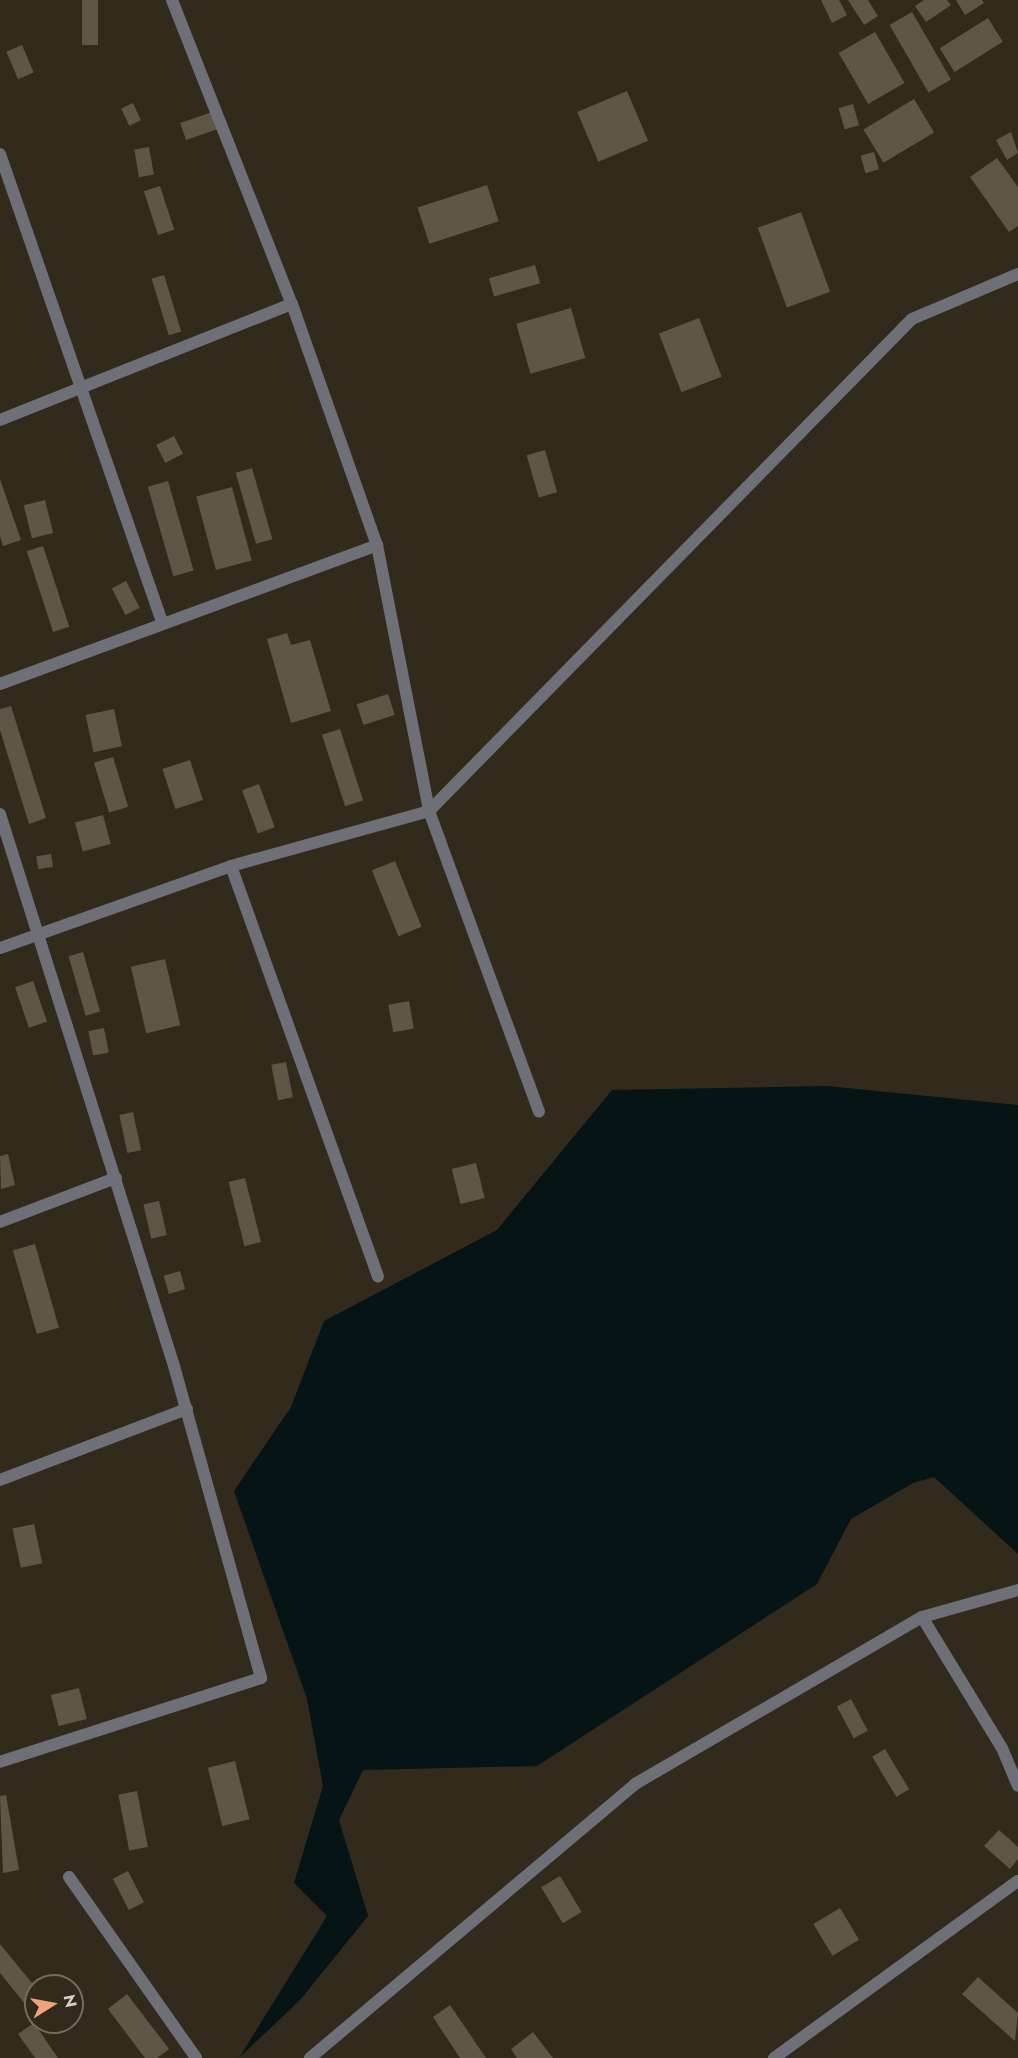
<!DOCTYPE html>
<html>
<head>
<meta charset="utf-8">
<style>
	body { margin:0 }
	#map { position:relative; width:1018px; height:2058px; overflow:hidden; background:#322a1d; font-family:Jost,sans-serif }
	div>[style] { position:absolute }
	.water>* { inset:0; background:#061415 }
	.building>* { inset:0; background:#5f5648; transform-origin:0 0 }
	.minor>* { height:12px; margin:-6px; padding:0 6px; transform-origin:6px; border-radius:6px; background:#6f6f77 }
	span { translate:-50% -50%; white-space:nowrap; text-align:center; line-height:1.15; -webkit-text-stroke:5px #322a1d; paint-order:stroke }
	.north { position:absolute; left:24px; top:1974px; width:60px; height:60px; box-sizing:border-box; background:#322a1d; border:2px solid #746d61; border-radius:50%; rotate:79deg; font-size:16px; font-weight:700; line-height:24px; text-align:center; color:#d6d1c8 }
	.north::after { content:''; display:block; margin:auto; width:21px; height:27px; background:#f0a378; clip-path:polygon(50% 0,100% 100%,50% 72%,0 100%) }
</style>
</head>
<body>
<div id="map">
	<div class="water">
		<i style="clip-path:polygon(827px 1086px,1018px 1105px,1018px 1554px,934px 1477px,913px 1483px,851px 1519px,817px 1584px,537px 1766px,363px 1770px,339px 1820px,368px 1916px,301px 1999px,239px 2058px,327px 1916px,294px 1883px,323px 1786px,307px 1699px,234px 1491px,291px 1407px,324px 1321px,497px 1230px,612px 1090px)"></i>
	</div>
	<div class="building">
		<i style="left:82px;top:0;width:16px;height:45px"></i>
		<i style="clip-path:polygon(821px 0,839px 0,847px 15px,832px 23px)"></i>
		<i style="clip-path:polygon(848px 0,868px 0,878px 16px,864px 25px)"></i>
		<i style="clip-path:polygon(924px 0,947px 0,951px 5px,926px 22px,915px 6px)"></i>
		<i style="clip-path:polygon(956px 0,982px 0,984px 3px,965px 15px)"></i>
		<i style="left:912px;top:12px;width:78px;height:26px;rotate:60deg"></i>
		<i style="left:988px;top:18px;width:28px;height:57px;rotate:58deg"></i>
		<i style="left:875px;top:32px;width:59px;height:42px;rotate:60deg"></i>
		<i style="left:22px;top:45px;width:30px;height:17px;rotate:67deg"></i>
		<i style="left:627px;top:91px;width:54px;height:54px;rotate:67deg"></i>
		<i style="left:914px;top:99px;width:39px;height:59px;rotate:59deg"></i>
		<i style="left:133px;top:103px;width:19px;height:13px;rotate:65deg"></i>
		<i style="left:853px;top:104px;width:22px;height:15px;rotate:74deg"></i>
		<i style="left:218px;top:110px;width:18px;height:40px;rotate:71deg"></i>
		<i style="clip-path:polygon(1011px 132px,1018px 153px,1007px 160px,996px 140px)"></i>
		<i style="left:149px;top:147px;width:28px;height:15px;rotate:80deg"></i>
		<i style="left:874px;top:152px;width:18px;height:14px;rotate:74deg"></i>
		<i style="clip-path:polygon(997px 158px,1018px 187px,1018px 226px,1009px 232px,970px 177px)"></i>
		<i style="left:487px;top:185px;width:38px;height:73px;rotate:72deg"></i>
		<i style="left:160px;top:186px;width:46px;height:17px;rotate:72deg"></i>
		<i style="left:801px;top:212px;width:85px;height:46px;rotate:70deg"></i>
		<i style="left:535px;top:265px;width:19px;height:48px;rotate:74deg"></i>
		<i style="left:164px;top:275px;width:59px;height:13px;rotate:73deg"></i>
		<i style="left:571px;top:308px;width:52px;height:57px;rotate:74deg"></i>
		<i style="left:699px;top:318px;width:63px;height:43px;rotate:69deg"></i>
		<i style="left:174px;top:436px;width:20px;height:20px;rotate:63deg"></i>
		<i style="left:545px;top:450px;width:44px;height:19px;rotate:74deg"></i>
		<i style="left:252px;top:468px;width:74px;height:17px;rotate:74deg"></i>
		<i style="clip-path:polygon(0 479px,21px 540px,3px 546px,0 536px)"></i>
		<i style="left:168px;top:481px;width:93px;height:21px;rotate:74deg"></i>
		<i style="left:232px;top:487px;width:76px;height:37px;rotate:75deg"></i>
		<i style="left:45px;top:500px;width:34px;height:22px;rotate:76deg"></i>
		<i style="left:43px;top:546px;width:85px;height:17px;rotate:72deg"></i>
		<i style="left:126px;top:581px;width:30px;height:16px;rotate:63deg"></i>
		<i style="clip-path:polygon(287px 633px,291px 645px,310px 640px,331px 711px,291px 723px,267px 639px)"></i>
		<i style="left:388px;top:694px;width:22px;height:33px;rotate:72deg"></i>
		<i style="clip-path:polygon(11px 706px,46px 818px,29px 824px,0 730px,0 709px)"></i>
		<i style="left:114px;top:709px;width:38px;height:29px;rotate:78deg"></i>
		<i style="left:340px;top:729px;width:75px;height:19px;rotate:72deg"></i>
		<i style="left:113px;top:757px;width:52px;height:20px;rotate:73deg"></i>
		<i style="left:190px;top:760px;width:42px;height:29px;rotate:72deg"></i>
		<i style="left:259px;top:784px;width:46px;height:18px;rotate:70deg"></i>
		<i style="left:103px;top:815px;width:30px;height:29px;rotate:75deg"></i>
		<i style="left:51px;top:854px;width:13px;height:15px;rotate:81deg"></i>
		<i style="left:395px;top:861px;width:71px;height:25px;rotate:68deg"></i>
		<i style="left:83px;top:952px;width:62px;height:15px;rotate:74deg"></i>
		<i style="left:165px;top:959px;width:68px;height:35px;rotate:77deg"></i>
		<i style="left:33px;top:981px;width:43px;height:19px;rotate:71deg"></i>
		<i style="left:409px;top:1001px;width:28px;height:21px;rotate:80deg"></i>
		<i style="left:104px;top:1028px;width:25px;height:16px;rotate:79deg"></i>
		<i style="left:286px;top:1062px;width:36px;height:15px;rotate:79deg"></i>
		<i style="left:133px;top:1112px;width:39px;height:14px;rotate:78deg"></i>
		<i style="clip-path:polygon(8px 1154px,15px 1185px,1px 1189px,0 1156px)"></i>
		<i style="left:476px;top:1163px;width:36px;height:25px;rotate:76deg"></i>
		<i style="left:245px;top:1178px;width:66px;height:17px;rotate:76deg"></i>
		<i style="left:159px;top:1201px;width:35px;height:16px;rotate:77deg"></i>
		<i style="left:35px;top:1244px;width:87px;height:23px;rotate:74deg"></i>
		<i style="left:180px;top:1271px;width:19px;height:17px;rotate:74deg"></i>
		<i style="left:34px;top:1524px;width:40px;height:22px;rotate:78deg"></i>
		<i style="left:79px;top:1688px;width:32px;height:29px;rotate:76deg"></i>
		<i style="left:851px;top:1699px;width:36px;height:16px;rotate:62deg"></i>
		<i style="left:885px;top:1749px;width:47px;height:15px;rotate:59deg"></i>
		<i style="left:235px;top:1761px;width:60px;height:28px;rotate:76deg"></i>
		<i style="left:137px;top:1791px;width:57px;height:19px;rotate:79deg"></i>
		<i style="clip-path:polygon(6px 1795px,19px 1870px,3px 1873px,0 1796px)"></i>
		<i style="clip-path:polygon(999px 1830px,1018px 1847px,1018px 1859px,1010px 1869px,984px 1846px)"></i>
		<i style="left:128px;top:1871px;width:35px;height:17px;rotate:63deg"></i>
		<i style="left:560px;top:1876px;width:42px;height:22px;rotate:59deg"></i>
		<i style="left:840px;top:1908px;width:37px;height:31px;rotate:59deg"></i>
		<i style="clip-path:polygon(0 1944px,36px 1988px,34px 2015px,0 1973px)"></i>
		<i style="clip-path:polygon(978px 1977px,1018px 2013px,1015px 2041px,962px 1994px)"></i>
		<i style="clip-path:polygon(127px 1994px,169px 2049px,157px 2058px,145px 2058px,108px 2009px)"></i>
		<i style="clip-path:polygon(450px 2005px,486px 2058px,460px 2058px,433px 2017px)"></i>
		<i style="clip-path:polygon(34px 2023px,58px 2058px,35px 2058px,18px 2034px)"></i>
		<i style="clip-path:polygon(533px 2032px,553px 2058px,517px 2058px,511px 2049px)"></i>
	</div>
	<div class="minor">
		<i style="left:172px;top:0;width:327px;rotate:68.5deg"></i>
		<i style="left:292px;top:304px;width:256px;rotate:70.6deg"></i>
		<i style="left:377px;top:545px;width:271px;rotate:78.9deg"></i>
		<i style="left:429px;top:811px;width:320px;rotate:69.9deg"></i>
		<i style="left:0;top:154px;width:495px;rotate:70.9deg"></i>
		<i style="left:0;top:420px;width:314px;rotate:-21.7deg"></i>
		<i style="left:0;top:684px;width:402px;rotate:-20.2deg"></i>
		<i style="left:0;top:814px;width:579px;rotate:72.5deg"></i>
		<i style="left:174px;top:1366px;width:324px;rotate:74.4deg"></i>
		<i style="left:261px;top:1678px;width:274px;rotate:162.2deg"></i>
		<i style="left:231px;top:866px;width:436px;rotate:70.3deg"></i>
		<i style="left:0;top:948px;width:245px;rotate:-19.5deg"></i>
		<i style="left:231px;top:866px;width:205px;rotate:-15.5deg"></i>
		<i style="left:429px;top:811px;width:689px;rotate:-45.53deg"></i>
		<i style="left:912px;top:319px;width:115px;rotate:-23deg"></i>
		<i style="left:0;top:1222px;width:124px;rotate:-20.8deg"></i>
		<i style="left:0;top:1480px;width:200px;rotate:-20.8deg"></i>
		<i style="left:922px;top:1617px;width:153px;rotate:58.6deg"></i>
		<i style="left:1002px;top:1748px;width:41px;rotate:67.2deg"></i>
		<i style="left:69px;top:1877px;width:221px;rotate:54.9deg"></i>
		<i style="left:310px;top:2058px;width:425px;rotate:-40.1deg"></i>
		<i style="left:635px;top:1784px;width:332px;rotate:-30.2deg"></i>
		<i style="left:922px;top:1617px;width:100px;rotate:-15.7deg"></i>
		<i style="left:774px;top:2058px;width:301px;rotate:-36deg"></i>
	</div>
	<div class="north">N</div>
</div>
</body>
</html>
